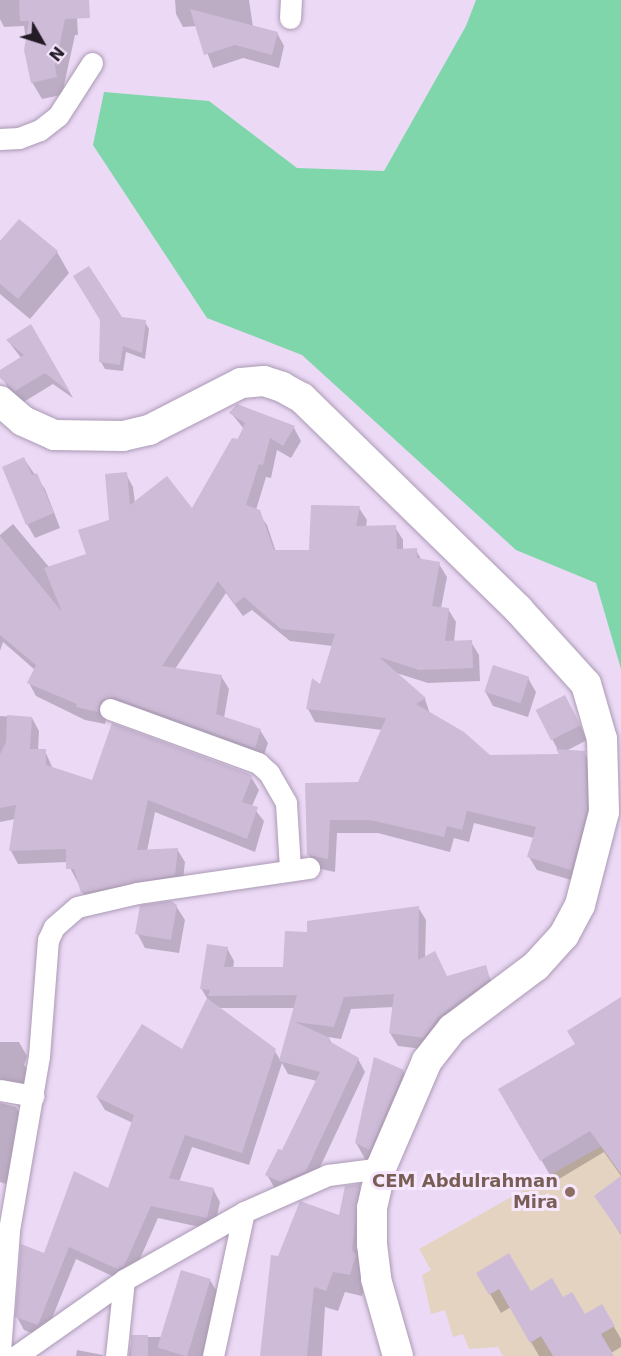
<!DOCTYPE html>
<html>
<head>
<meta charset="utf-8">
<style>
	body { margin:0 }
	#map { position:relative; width:621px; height:1356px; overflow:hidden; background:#ebd9f5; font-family:"DejaVu Sans",sans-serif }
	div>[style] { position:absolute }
	.education>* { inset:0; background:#e5d3c2 }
	.green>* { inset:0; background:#7fd6ab }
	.shadow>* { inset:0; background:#0003 }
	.building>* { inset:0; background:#cdbbd7; transform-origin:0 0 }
	.roads { filter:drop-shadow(0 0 2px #ab9ab4) drop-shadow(0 0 2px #ab9ab4) }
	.minor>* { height:21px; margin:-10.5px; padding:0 10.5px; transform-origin:10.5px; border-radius:10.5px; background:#fff }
	.secondary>* { height:30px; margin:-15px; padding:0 15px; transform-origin:15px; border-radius:15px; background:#fff }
	.dots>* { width:16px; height:16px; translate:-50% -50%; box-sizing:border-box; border:3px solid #f6e7fe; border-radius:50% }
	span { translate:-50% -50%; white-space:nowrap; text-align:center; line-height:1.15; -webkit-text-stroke:6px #f6e7fe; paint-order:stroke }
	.education-label { font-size:18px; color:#785e54; font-weight:700 }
	.right { translate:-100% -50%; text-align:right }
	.north { position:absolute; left:12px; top:12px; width:60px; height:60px; -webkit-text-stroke:4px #f6e7fe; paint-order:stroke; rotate:129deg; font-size:16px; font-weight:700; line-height:24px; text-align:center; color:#231c26 }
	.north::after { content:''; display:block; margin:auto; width:21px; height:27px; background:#231c26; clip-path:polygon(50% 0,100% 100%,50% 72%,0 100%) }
</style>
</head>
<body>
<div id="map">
	<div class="education">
		<i style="clip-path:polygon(621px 1135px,621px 1356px,503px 1356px,498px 1347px,469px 1349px,463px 1334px,453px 1337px,445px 1310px,431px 1314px,422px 1275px,431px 1270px,419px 1249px)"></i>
	</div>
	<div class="green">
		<i style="clip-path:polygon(476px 0,621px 0,621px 669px,596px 583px,516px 550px,302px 355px,207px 318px,93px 145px,104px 92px,209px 101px,297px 168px,384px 171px,466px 26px)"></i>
	</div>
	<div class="shadow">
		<i style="clip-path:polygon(0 0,76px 0,78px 35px,75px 35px,64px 85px,66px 94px,42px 99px,32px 82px,24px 26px,4px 27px,0 19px)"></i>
		<i style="clip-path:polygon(175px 0,249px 0,253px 27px,277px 33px,284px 46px,279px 68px,243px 58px,213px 68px,197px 26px,183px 27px,176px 14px)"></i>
		<i style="clip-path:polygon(19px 221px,57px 252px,69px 273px,30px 319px,0 294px,0 244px)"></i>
		<i style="clip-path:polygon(122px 319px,145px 322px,149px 329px,145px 359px,126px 352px,123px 371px,105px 369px,101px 362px)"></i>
		<i style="clip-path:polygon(31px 326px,73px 398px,53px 384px,22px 403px,12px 396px,0 372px,22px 359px,8px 341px)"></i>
		<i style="clip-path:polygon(231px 413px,294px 428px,301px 441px,291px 458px,277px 450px,271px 478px,266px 477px,256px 510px,267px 525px,276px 552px,311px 551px,359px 508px,367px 520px,366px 527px,395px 527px,403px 540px,403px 550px,416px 550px,422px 561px,439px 564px,447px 577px,441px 608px,448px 609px,456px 622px,454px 642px,471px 642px,479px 655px,480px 681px,428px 683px,393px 672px,425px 699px,430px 714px,489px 756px,561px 756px,538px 712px,573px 711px,587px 740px,566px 751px,584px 753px,592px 766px,593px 824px,578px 882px,537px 870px,529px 857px,534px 838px,474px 823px,469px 842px,454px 838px,450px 852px,378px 833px,337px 833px,335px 872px,316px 868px,309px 855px,307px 785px,359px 783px,383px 730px,315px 722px,308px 709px,321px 686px,333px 646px,290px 641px,252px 610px,243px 616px,226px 593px,175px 669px,221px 676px,229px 689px,224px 718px,260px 730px,268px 743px,262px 761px,108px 713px,105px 724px,85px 720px,36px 696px,29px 683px,35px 670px,3px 642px,0 651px,0 535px,13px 524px,49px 567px,88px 555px,110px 521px,126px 474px,133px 487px,135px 503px,192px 511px,244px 429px)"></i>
		<i style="clip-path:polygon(24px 459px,45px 489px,60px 528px,35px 538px,27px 524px)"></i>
		<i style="clip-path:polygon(528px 678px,536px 692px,528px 717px,493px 706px,485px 691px)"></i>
		<i style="clip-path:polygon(0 716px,32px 718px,39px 731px,38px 751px,45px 751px,53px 769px,93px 782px,251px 777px,259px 790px,252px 806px,264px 821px,255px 852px,155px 812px,147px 851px,177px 849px,185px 862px,182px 888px,90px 906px,67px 862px,18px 864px,11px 851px,15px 819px,0 822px)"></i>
		<i style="clip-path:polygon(176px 906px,185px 920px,179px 953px,145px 948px,137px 933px)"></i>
		<i style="clip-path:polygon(evenodd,418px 907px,426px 920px,425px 958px,448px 978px,485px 967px,496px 992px,431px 1050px,398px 1046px,390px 1033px,394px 1007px,351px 1009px,341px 1039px,328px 1037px,333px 1045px,358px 1059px,365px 1072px,312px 1184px,274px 1187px,267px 1175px,283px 1152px,317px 1081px,288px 1074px,282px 1063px,249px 1165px,192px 1147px,179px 1182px,213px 1189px,220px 1202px,214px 1230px,158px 1218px,131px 1279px,125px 1282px,76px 1259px,44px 1338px,24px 1330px,17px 1317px,45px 1255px,108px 1190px,133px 1123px,105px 1110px,97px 1097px,183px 1051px,208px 1000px,201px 988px,227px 948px,234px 961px,233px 969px,285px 968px,308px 934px,418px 907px,219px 1008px,295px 1008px,281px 1061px,274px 1050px,219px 1008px)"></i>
		<i style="clip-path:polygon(621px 998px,621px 1176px,604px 1152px,554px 1182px,500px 1089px,576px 1045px)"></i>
		<i style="clip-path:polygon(0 1042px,19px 1042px,27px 1056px,24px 1065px,30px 1075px,23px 1094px,0 1098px)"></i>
		<i style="clip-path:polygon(403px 1071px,415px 1092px,368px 1164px,356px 1143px)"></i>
		<i style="clip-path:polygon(0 1103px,16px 1107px,25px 1122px,6px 1184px,0 1182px)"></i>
		<i style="clip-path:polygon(621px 1178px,621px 1235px,596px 1196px)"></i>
		<i style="clip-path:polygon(359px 1185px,371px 1206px,367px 1277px,362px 1296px,345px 1292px,338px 1311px,325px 1307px,322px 1356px,262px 1356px,279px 1257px,340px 1217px)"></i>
		<i style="clip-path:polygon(478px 1273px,530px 1293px,563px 1299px,584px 1316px,602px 1306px,621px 1339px,621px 1347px,611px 1353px,612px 1356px,539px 1356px,511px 1307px,501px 1313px)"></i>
		<i style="clip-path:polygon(210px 1280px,220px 1297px,203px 1356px,129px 1356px,132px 1337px,162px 1337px)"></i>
		<i style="clip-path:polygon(77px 1350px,103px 1355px,103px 1356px,76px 1356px)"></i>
	</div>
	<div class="building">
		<i style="clip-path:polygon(19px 0,89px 0,90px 18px,65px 19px,55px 66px,57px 77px,31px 83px,24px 50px,29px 21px,20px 21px)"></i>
		<i style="clip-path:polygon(190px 9px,278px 32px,272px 55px,235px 45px,204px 55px)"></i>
		<i style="clip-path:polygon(19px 219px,58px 251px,18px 299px,0 284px,0 241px)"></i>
		<i style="clip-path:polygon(89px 266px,122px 317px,146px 320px,142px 353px,123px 346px,120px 365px,99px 362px,100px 320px,73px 276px)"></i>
		<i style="clip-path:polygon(31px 324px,69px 390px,68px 391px,45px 373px,15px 391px,0 378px,0 370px,24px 355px,6px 340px)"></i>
		<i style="clip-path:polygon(237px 404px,295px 426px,283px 446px,270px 438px,263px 465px,259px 464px,246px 505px,260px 510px,274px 550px,309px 550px,311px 505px,360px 506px,356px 526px,396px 525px,397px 549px,417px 548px,417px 558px,440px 562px,432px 606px,449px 608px,445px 641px,472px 640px,473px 668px,419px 670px,379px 657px,426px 698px,416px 704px,464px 732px,490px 755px,559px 754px,556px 749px,585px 751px,587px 810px,571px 870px,527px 857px,536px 827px,467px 811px,462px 830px,447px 826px,444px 837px,370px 820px,330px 820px,328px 859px,307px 855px,305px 783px,358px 782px,386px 718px,306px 709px,312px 678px,320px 684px,335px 634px,281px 629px,244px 597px,235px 604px,218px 581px,162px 666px,222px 675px,216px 714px,261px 729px,255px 748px,114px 697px,101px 700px,98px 712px,76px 707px,77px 704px,27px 683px,36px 665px,0 635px,0 536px,62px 612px,44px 568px,86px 554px,78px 530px,109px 520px,105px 474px,127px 472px,130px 505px,167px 476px,192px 508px,232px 438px,238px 439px,245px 423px,229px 413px)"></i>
		<i style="clip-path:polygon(24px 457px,32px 475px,37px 473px,54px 513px,26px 525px,2px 467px)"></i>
		<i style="left:493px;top:665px;width:38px;height:28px;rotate:18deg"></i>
		<i style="left:565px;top:695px;width:34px;height:33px;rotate:63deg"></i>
		<i style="clip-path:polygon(7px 715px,32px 717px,30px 749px,46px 749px,46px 765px,92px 780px,112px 723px,247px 773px,252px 776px,242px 802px,258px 807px,247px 839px,148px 800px,137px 850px,178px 848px,175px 875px,81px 893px,74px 869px,66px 869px,66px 849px,9px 851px,16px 805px,0 808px,0 754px,6px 742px)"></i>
		<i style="clip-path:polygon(171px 901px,177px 905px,171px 940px,135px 934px,140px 905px)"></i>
		<i style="clip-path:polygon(419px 906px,418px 960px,435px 951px,447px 976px,486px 965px,490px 979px,438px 1017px,423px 1038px,389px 1033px,394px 994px,344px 997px,334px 1027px,295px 1022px,330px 1038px,329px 1041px,359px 1058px,306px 1171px,281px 1182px,265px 1175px,278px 1149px,282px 1150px,320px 1072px,279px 1061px,297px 995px,208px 996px,210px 990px,200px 989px,207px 944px,228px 947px,224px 967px,283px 967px,285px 931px,307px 932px,307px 921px)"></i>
		<i style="clip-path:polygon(621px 997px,621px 1174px,590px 1131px,540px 1161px,498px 1089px,575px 1044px,567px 1031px)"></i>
		<i style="clip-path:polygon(207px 998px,276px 1049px,242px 1153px,185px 1135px,169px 1178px,214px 1188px,207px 1218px,151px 1206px,124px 1266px,117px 1269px,69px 1247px,38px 1325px,15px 1317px,21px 1244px,44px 1253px,74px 1171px,108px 1188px,134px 1115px,96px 1097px,142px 1024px,182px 1049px)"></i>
		<i style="clip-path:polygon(374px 1057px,404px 1070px,370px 1150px,355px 1143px)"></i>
		<i style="clip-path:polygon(621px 1176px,621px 1234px,594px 1196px)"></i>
		<i style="clip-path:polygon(360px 1184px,352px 1250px,356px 1255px,350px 1275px,333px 1272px,326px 1291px,314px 1287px,307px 1356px,260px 1356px,271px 1255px,278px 1256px,300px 1201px,339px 1215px,345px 1186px)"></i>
		<i style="clip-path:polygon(509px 1253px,531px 1291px,552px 1278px,563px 1297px,572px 1292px,585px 1314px,602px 1304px,615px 1326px,601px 1334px,614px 1356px,553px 1356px,541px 1336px,530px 1343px,499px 1289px,489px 1295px,476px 1273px)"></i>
		<i style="left:181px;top:1270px;width:31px;height:81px;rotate:17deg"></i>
		<i style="left:131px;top:1335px;width:17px;height:21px"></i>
	</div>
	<div class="roads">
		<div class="minor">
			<i style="left:290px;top:18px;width:18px;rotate:-87deg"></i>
			<i style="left:0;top:139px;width:19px;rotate:-3deg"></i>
			<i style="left:19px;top:138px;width:22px;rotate:-21deg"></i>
			<i style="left:40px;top:130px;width:23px;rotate:-38deg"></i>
			<i style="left:58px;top:116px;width:63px;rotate:-57.3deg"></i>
			<i style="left:110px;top:709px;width:158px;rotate:20deg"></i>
			<i style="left:258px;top:763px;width:15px;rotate:42deg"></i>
			<i style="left:269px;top:773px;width:34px;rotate:60deg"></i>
			<i style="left:286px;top:803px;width:65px;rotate:86.5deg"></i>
			<i style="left:0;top:1090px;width:34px;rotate:10deg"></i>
			<i style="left:0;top:1351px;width:121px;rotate:-85.7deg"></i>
			<i style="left:9px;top:1230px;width:177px;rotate:-80.2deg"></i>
			<i style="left:39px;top:1056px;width:116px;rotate:-85.6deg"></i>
			<i style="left:48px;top:940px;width:14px;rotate:-65deg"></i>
			<i style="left:54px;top:927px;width:30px;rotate:-41deg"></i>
			<i style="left:77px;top:907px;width:62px;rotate:-13.1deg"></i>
			<i style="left:137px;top:893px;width:174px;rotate:-8.3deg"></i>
			<i style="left:16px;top:1356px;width:132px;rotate:-35.1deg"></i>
			<i style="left:124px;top:1280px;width:138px;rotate:-29.5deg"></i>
			<i style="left:244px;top:1212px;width:92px;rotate:-23.8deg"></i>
			<i style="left:328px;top:1175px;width:53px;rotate:-7.5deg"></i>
			<i style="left:116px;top:1356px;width:76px;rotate:-84deg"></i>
			<i style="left:213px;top:1356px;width:147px;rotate:-77.9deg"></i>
		</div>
		<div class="secondary">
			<i style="left:0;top:401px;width:30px;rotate:41deg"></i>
			<i style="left:23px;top:421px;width:34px;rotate:24deg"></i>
			<i style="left:54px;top:435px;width:69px;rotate:0.8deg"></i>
			<i style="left:123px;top:436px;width:27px;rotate:-13deg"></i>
			<i style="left:149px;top:430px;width:103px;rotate:-27.1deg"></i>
			<i style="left:241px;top:383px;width:23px;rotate:-5deg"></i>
			<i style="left:264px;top:381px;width:19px;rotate:18deg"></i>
			<i style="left:282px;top:387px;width:23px;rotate:29deg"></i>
			<i style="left:302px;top:398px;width:302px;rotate:44.3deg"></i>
			<i style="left:518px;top:609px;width:101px;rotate:47.8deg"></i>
			<i style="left:586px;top:684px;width:57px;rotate:73.8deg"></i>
			<i style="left:602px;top:739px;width:73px;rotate:88.4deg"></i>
			<i style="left:604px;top:812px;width:96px;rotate:104.5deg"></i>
			<i style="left:580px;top:905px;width:34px;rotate:118deg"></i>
			<i style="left:564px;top:935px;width:42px;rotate:132.1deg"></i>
			<i style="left:536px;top:966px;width:105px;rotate:143.1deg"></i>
			<i style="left:452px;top:1029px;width:41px;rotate:128deg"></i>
			<i style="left:427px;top:1061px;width:116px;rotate:113.3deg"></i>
			<i style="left:381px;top:1168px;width:41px;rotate:102.7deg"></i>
			<i style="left:372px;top:1208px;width:36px;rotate:90deg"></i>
			<i style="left:372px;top:1244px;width:35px;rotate:83deg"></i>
			<i style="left:376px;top:1279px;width:80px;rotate:74.1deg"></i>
		</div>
	</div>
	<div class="dots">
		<i style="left:570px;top:1192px;background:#8d6e63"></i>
	</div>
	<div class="education-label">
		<span class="right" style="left:558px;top:1192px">CEM Abdulrahman<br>Mira</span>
	</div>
	<div class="north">N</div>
</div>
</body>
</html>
